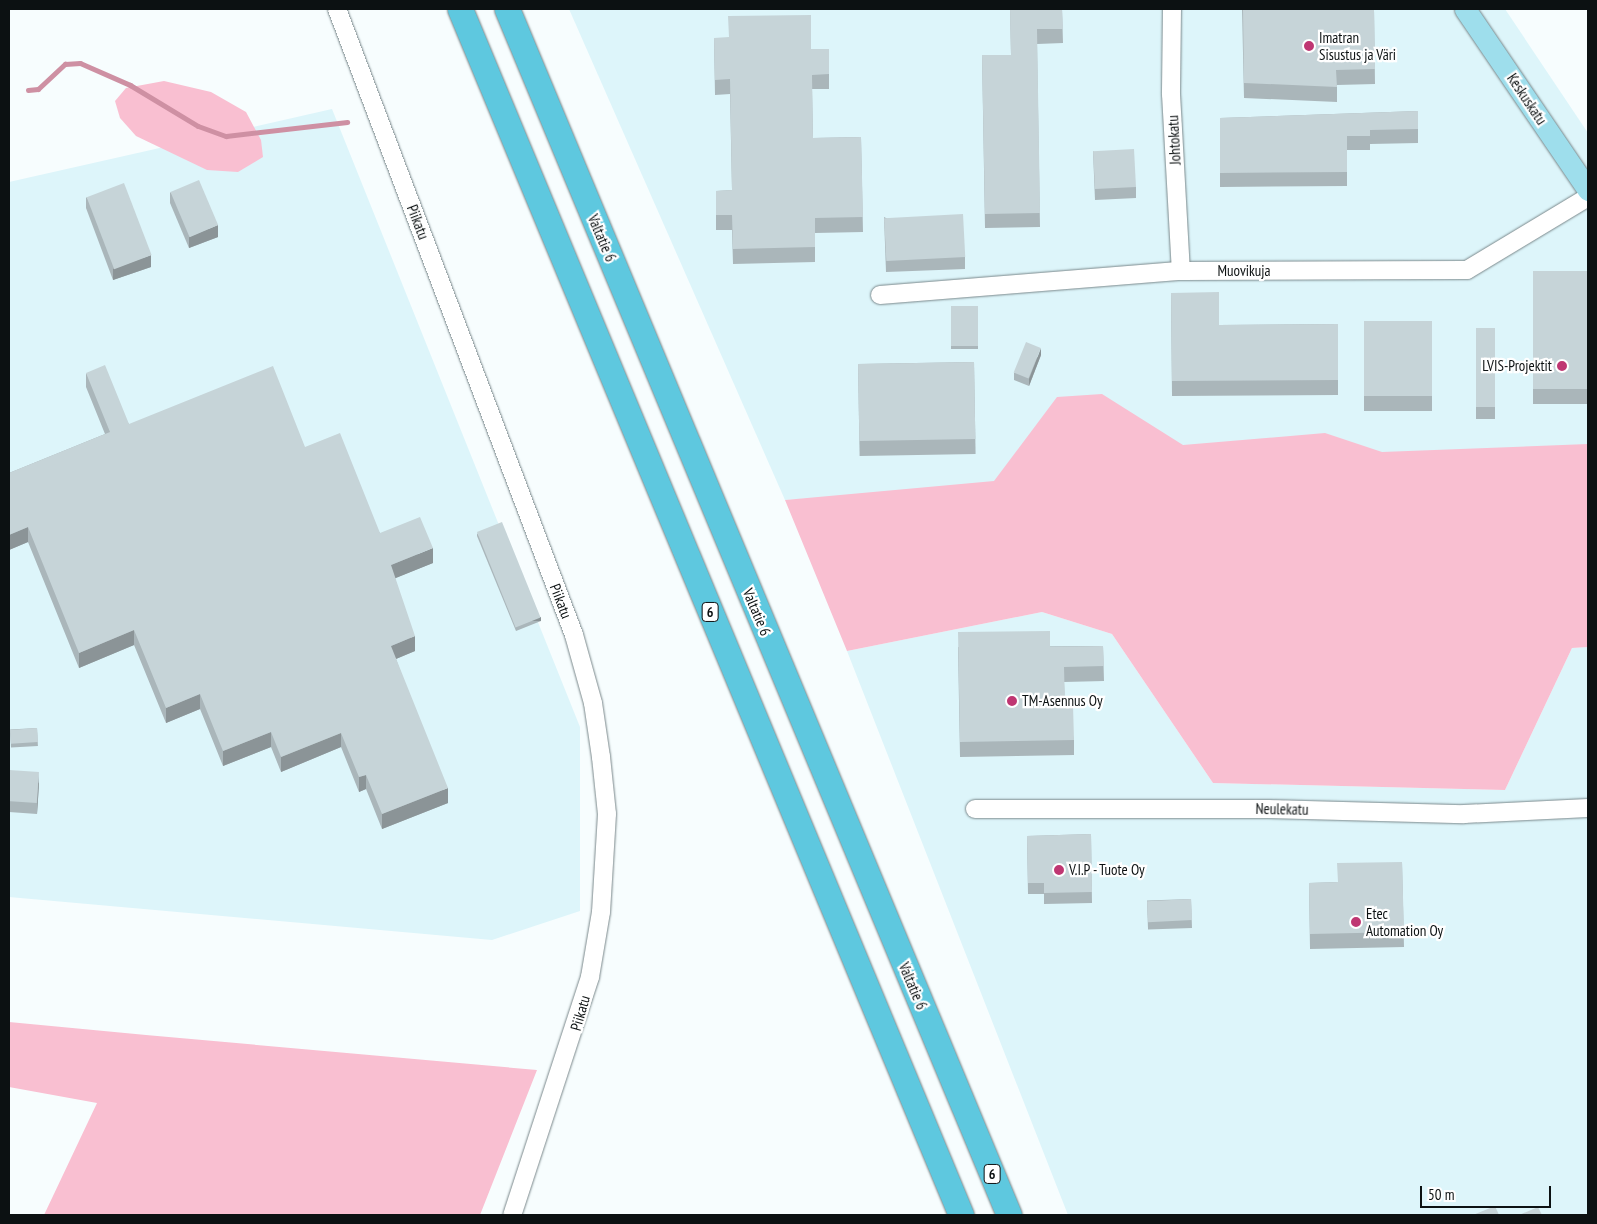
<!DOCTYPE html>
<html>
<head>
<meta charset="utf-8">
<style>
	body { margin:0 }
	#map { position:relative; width:1597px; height:1224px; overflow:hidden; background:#f7fdfe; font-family:"PT Sans Narrow",sans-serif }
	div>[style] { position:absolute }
	.built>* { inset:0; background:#ddf5fa }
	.green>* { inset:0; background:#f9bfd1 }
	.stream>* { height:5px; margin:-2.5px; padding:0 2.5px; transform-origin:2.5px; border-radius:2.5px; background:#ce90a3 }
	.roads { filter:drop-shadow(0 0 1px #7a888b) drop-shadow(0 0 1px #7a888b) }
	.minor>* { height:18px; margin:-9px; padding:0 9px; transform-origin:9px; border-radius:9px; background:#fff }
	.major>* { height:21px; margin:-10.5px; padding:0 10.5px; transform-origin:10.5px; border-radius:10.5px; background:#9edeec }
	.highway>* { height:25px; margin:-12.5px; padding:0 12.5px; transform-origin:12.5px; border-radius:12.5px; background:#5ec8df }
	.wall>* { inset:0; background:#aab6ba; transform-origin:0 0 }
	.shaded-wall>* { inset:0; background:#8b9497; transform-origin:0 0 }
	.building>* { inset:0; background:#c6d4d8; transform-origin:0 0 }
	.dots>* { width:14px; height:14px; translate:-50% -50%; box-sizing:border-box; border:2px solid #fff; border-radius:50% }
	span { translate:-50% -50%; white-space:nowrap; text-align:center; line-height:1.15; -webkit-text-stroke:4.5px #fff; paint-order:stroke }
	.shield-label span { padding:1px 4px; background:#fff; border:1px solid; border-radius:4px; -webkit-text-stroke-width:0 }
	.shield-label { font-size:14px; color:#0c1112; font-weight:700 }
	.poi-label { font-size:15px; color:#0c1112 }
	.left { translate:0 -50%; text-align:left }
	.right { translate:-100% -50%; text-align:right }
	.street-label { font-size:15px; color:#0c1112 }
	.frame { position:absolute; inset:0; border:10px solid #0c1112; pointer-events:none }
	.scale { position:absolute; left:1420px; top:1186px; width:131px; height:22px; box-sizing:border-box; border:2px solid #0c1112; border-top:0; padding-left:6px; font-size:15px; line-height:18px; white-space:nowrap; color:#0c1112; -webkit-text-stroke:4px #fff; paint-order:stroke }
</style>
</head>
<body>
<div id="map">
	<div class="built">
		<i style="clip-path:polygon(569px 9px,1505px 9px,1588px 133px,1588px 445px,785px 500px)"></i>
		<i style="clip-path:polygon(332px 109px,580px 727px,580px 911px,492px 940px,9px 897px,9px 182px)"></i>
		<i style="clip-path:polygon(1042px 612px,1112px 634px,1213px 783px,1505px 790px,1572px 648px,1588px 647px,1588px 1215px,1068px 1215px,847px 651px)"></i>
	</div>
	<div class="green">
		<i style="clip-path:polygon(164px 81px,211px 92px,246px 112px,261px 140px,263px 157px,238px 172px,207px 170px,136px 136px,120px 118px,115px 101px,126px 88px)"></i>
		<i style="clip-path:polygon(1102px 394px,1183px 445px,1325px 433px,1382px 452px,1588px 444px,1588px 647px,1572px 648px,1505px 790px,1213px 783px,1112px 634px,1042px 612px,847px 651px,785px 500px,994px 481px,1057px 397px)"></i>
		<i style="clip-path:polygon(9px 1022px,146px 1035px,537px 1070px,480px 1215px,44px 1215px,97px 1103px,9px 1087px)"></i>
	</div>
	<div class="stream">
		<i style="left:28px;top:90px;width:10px;rotate:-6deg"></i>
		<i style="left:38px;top:89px;width:37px;rotate:-43deg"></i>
		<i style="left:65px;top:64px;width:15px;rotate:-4deg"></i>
		<i style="left:80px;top:63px;width:55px;rotate:23.7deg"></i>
		<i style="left:130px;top:85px;width:79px;rotate:31.1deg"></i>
		<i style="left:198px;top:126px;width:30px;rotate:20deg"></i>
		<i style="left:226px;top:136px;width:122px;rotate:-6.6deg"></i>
	</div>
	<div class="roads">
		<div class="minor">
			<i style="left:337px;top:9px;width:669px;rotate:69.26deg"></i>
			<i style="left:574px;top:635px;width:71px;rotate:74.4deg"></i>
			<i style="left:593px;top:703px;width:55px;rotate:81.6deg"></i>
			<i style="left:601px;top:757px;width:57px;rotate:84deg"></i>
			<i style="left:607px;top:814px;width:98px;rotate:93.5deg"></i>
			<i style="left:601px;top:912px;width:66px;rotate:99.6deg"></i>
			<i style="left:590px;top:977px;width:250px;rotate:108.1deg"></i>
			<i style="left:1172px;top:9px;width:85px;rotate:90.7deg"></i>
			<i style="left:1171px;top:94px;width:177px;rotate:86.8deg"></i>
			<i style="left:880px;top:295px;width:302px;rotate:-4.6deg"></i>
			<i style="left:1181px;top:271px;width:286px;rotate:-0.2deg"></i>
			<i style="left:1467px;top:270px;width:141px;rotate:-31.1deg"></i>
			<i style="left:975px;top:809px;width:293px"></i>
			<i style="left:1268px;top:809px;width:196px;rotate:1.5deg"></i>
			<i style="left:1464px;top:814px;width:124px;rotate:-2.8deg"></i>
		</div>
		<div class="major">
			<i style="left:1465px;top:9px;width:219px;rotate:55.8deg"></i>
		</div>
		<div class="highway">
			<i style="left:460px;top:9px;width:1306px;rotate:67.44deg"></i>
			<i style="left:507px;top:9px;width:1306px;rotate:67.4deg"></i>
		</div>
	</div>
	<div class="wall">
		<i style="clip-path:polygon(1010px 9px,1062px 9px,1063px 43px,1037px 44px,1040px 227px,985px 228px,982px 55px,1011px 55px)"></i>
		<i style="clip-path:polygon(1242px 9px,1374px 9px,1375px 84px,1337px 85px,1337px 102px,1244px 98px)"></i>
		<i style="clip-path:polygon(714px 38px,811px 49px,829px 74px,829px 89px,812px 89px,813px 138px,861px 137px,863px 232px,815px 233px,815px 262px,733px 264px,732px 230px,716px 230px,716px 191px,732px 190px,730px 94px,715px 95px)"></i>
		<i style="clip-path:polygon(1418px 111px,1418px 143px,1370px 144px,1370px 150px,1347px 150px,1347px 186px,1220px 187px,1220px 118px)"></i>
		<i style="clip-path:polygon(1093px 151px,1136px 187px,1136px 198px,1095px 200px)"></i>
		<i style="clip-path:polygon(170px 192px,218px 237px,189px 248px,170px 203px)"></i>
		<i style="clip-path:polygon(86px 197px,151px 267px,113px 280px,86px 208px)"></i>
		<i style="clip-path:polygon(884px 217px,965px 257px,965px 269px,886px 272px)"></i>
		<i style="left:1533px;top:271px;width:55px;height:133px"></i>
		<i style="clip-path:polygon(1171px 293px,1219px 325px,1338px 324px,1338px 395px,1172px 396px)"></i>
		<i style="left:951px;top:306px;width:27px;height:43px"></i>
		<i style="left:1432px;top:321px;width:90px;height:68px;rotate:90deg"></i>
		<i style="left:1476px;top:328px;width:19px;height:91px"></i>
		<i style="clip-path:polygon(1041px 355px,1029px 386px,1014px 380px,1014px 373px)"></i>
		<i style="left:974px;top:362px;width:92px;height:116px;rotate:89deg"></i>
		<i style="clip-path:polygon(86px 373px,129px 424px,305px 447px,380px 533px,433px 563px,395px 578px,415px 651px,396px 659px,448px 803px,382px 829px,366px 789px,359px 792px,341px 747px,281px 772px,271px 747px,223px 766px,200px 709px,166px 723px,134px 645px,79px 668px,28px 542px,9px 550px,9px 473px,105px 434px,86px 387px)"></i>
		<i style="clip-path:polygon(477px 533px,541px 621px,516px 631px,477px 536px)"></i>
		<i style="clip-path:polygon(1103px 646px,1104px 681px,1064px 682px,1065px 705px,1074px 740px,1074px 755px,960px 757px,958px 647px)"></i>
		<i style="left:37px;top:728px;width:18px;height:27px;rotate:87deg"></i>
		<i style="clip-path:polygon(9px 770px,39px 783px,37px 814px,9px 812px)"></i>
		<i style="clip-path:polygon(1091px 834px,1092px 903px,1044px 904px,1044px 894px,1028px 894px,1027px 836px)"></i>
		<i style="clip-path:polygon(1402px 862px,1404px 947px,1310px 949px,1309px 883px,1338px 882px)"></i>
		<i style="left:1191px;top:899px;width:29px;height:44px;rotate:88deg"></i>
	</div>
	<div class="shaded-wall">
		<i style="clip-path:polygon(218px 225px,218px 237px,189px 248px,189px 237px)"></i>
		<i style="clip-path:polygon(151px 255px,151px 267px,113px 280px,113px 269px)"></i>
		<i style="clip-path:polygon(1041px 348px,1041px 355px,1029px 386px,1029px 379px)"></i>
		<i style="clip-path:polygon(28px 527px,28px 542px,9px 550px,9px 535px)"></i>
		<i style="clip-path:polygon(433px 548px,433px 563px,391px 580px,391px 565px)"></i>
		<i style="left:541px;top:617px;width:4px;height:27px;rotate:90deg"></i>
		<i style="clip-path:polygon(134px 630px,134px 645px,79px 668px,79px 653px)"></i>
		<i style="clip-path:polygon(415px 636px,415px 651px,391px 661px,391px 646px)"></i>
		<i style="clip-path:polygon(200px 694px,200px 709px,166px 723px,166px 708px)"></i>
		<i style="clip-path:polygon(271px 732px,271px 747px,223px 766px,223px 751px)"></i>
		<i style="clip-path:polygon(341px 733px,341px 747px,281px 772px,281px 757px)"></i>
		<i style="clip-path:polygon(39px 772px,39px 783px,37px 814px,37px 803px)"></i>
		<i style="clip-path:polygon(366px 775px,366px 789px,359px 792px,359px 777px)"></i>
		<i style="clip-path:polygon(448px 788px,448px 803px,382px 829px,382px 814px)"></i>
	</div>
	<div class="building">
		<i style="clip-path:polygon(1010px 9px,1062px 9px,1063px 29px,1037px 29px,1040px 213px,985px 214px,982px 55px,1011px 55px)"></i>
		<i style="clip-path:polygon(1243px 9px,1374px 9px,1375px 69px,1336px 70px,1337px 87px,1244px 83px)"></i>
		<i style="clip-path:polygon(811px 15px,811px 49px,829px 49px,829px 74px,812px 75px,813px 138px,861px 137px,863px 217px,815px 218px,815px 247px,733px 249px,732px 215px,716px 215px,716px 191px,732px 190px,730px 79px,715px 80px,714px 38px,729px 37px,728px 16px)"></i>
		<i style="clip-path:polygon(1418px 111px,1418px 129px,1370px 130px,1370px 136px,1347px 136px,1347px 172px,1220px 173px,1220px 118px)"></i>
		<i style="left:1134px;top:149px;width:38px;height:41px;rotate:87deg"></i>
		<i style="left:199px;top:180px;width:49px;height:31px;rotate:67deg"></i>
		<i style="left:124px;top:183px;width:77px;height:40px;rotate:69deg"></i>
		<i style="left:963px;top:214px;width:43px;height:79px;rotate:87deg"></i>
		<i style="left:1533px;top:271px;width:55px;height:118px"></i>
		<i style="clip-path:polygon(1219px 292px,1219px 325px,1338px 324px,1338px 380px,1172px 381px,1171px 293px)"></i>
		<i style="left:951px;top:306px;width:27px;height:40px"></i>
		<i style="left:1432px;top:321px;width:75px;height:68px;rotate:90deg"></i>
		<i style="left:1476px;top:328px;width:19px;height:79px"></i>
		<i style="left:1026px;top:342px;width:16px;height:33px;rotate:22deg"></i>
		<i style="left:974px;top:362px;width:77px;height:116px;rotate:89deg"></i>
		<i style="clip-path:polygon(105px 365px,129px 424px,273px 366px,305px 447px,340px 433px,380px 533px,420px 517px,433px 548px,391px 565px,415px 636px,391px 646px,448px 788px,382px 814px,366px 775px,359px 777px,341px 733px,281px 757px,271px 732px,223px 751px,200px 694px,166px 708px,134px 630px,79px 653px,28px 527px,9px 535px,9px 473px,110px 432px,86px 373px)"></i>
		<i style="left:502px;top:522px;width:103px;height:27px;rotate:68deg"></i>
		<i style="clip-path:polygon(1050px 631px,1050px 647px,1103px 646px,1104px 666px,1064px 667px,1065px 705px,1073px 705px,1074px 740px,960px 742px,958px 632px)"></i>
		<i style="left:37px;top:728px;width:14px;height:27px;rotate:86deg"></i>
		<i style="left:9px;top:770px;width:30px;height:31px;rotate:4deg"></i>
		<i style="clip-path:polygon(1091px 834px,1092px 892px,1044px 893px,1044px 883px,1028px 883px,1027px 836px)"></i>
		<i style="clip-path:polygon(1402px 862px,1404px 932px,1310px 934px,1309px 883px,1338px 882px,1337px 863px)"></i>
		<i style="left:1191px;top:899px;width:21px;height:44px;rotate:87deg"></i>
		<i style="clip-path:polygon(1495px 1206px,1499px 1215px,1473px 1215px)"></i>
		<i style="clip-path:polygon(1538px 1207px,1542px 1215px,1519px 1215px)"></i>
	</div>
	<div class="dots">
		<i style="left:1309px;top:46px;background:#bf3672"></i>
		<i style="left:1562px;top:366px;background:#bf3672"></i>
		<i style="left:1012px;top:701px;background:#bf3672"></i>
		<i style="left:1059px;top:870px;background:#bf3672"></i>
		<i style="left:1356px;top:922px;background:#bf3672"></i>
	</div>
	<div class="shield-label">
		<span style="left:710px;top:612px">6</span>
		<span style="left:992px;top:1174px">6</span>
	</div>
	<div class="poi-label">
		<span class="left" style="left:1319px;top:46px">Imatran<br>Sisustus ja Väri</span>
		<span class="right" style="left:1552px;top:366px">LVIS-Projektit</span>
		<span class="left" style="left:1022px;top:701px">TM-Asennus Oy</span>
		<span class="left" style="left:1069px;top:870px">V.I.P - Tuote Oy</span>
		<span class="left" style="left:1366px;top:922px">Etec<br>Automation Oy</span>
	</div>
	<div class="street-label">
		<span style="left:1527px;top:99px;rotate:56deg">Keskuskatu</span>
		<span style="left:1174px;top:140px;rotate:-93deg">Johtokatu</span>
		<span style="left:418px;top:222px;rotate:69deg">Piikatu</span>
		<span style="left:602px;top:238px;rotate:67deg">Valtatie 6</span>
		<span style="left:1244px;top:271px">Muovikuja</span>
		<span style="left:561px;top:601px;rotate:69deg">Piikatu</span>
		<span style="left:757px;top:612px;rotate:67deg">Valtatie 6</span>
		<span style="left:1282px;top:809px;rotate:1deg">Neulekatu</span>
		<span style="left:913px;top:986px;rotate:67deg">Valtatie 6</span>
		<span style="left:580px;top:1013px;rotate:-74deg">Piikatu</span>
	</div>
	<div class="frame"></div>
	<div class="scale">50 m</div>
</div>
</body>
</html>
